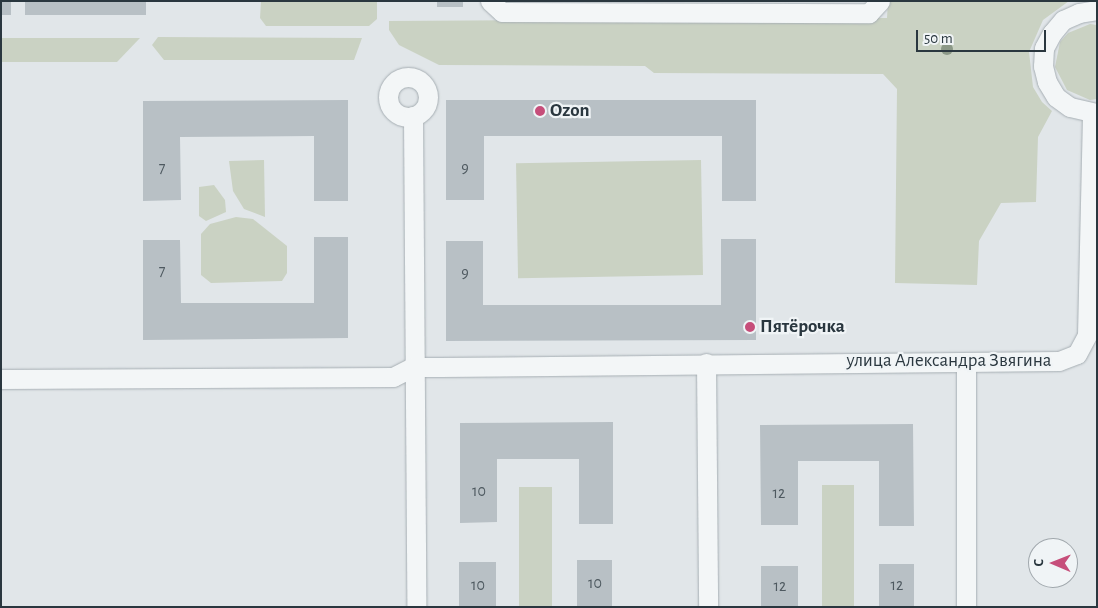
<!DOCTYPE html>
<html>
<head>
<meta charset="utf-8">
<style>
	body { margin:0 }
	#map { position:relative; width:1098px; height:608px; overflow:hidden; background:#e1e6e9; font-family:"Alegreya Sans",sans-serif }
	div>[style] { position:absolute }
	.green>* { inset:0; background:#cad2c3; transform-origin:0 0 }
	.building>* { inset:0; background:#b8c0c5; transform-origin:0 0 }
	.roads { filter:drop-shadow(0 0 1px #a6aeb3) drop-shadow(0 0 1px #a6aeb3) }
	.minor>* { height:19px; margin:-9.5px; padding:0 9.5px; transform-origin:9.5px; border-radius:9.5px; background:#f3f6f7 }
	.minor>.ring { margin:-9.5px; padding:0; box-sizing:content-box; background:none; border:19px solid #f3f6f7; border-radius:50% }
	.trees>* { width:12px; height:12px; margin:-6px; border-radius:50%; background:#8c9988 }
	.dots>* { width:14px; height:14px; translate:-50% -50%; box-sizing:border-box; border:2px solid #f0f4f6; border-radius:50% }
	span { translate:-50% -50%; white-space:nowrap; text-align:center; line-height:1.15; -webkit-text-stroke:4.5px #f0f4f6; paint-order:stroke }
	.number-label { font-size:16px; color:#4e5960 }
	.number-label span { -webkit-text-stroke-width:0 }
	.poi-label { font-size:19px; color:#2a373f; font-weight:700 }
	.left { translate:0 -50%; text-align:left }
	.street-label { font-size:19px; color:#2a373f }
	.frame { position:absolute; inset:0; border:2px solid #2a373f; pointer-events:none }
	.north { position:absolute; left:1028px; top:538px; width:50px; height:50px; box-sizing:border-box; background:#f0f4f6; border:1px solid #a1a8ad; border-radius:50%; rotate:271deg; font-size:14px; font-weight:700; line-height:20px; text-align:center; color:#2a373f }
	.north::after { content:''; display:block; margin:auto; width:18px; height:22px; background:#c64e7a; clip-path:polygon(50% 0,100% 100%,50% 72%,0 100%) }
	.scale { position:absolute; left:916px; top:30px; width:130px; height:22px; box-sizing:border-box; border:2px solid #2a373f; border-top:0; padding-left:6px; font-size:15px; line-height:18px; white-space:nowrap; color:#2a373f; -webkit-text-stroke:4px #f0f4f6; paint-order:stroke }
</style>
</head>
<body>
<div id="map">
	<div class="green">
		<i style="clip-path:polygon(261px 1px,377px 1px,377px 19px,369px 26px,266px 26px,260px 18px)"></i>
		<i style="clip-path:polygon(888px 1px,1069px 1px,1043px 20px,1029px 52px,1033px 87px,1042px 102px,1052px 111px,1038px 137px,1036px 202px,1001px 203px,979px 241px,977px 285px,895px 283px,897px 89px,883px 74px,654px 73px,645px 66px,439px 65px,399px 45px,389px 30px,389px 21px,887px 18px)"></i>
		<i style="clip-path:polygon(1090px 24px,1097px 25px,1097px 99px,1090px 100px,1067px 90px,1055px 67px,1060px 42px,1068px 33px)"></i>
		<i style="clip-path:polygon(158px 37px,362px 38px,354px 60px,164px 60px,152px 45px)"></i>
		<i style="clip-path:polygon(1px 38px,140px 38px,117px 62px,1px 62px)"></i>
		<i style="clip-path:polygon(264px 160px,265px 217px,244px 209px,233px 191px,229px 161px)"></i>
		<i style="left:701px;top:160px;width:115px;height:185px;rotate:89deg"></i>
		<i style="clip-path:polygon(214px 185px,225px 200px,226px 212px,206px 221px,199px 216px,199px 187px)"></i>
		<i style="clip-path:polygon(236px 217px,253px 219px,287px 246px,287px 273px,282px 281px,211px 283px,201px 275px,201px 234px,210px 224px)"></i>
		<i style="left:854px;top:485px;width:122px;height:32px;rotate:90deg"></i>
		<i style="left:552px;top:487px;width:120px;height:33px;rotate:90deg"></i>
	</div>
	<div class="building">
		<i style="left:1px;top:1px;width:10px;height:14px"></i>
		<i style="left:25px;top:1px;width:121px;height:14px"></i>
		<i style="left:437px;top:1px;width:26px;height:6px"></i>
		<i style="clip-path:polygon(348px 100px,348px 201px,314px 201px,314px 136px,180px 137px,181px 200px,143px 201px,143px 101px)"></i>
		<i style="clip-path:polygon(446px 100px,756px 100px,756px 201px,722px 201px,722px 136px,484px 136px,484px 200px,446px 200px)"></i>
		<i style="clip-path:polygon(314px 237px,348px 237px,348px 338px,143px 340px,143px 240px,180px 240px,181px 303px,314px 303px)"></i>
		<i style="clip-path:polygon(721px 239px,756px 239px,756px 340px,446px 341px,446px 241px,483px 241px,483px 305px,721px 305px)"></i>
		<i style="clip-path:polygon(613px 422px,613px 524px,579px 524px,579px 459px,497px 459px,497px 522px,460px 523px,460px 423px)"></i>
		<i style="clip-path:polygon(913px 424px,914px 526px,879px 526px,879px 461px,798px 461px,798px 525px,761px 525px,760px 425px)"></i>
		<i style="left:577px;top:560px;width:35px;height:47px"></i>
		<i style="left:459px;top:562px;width:37px;height:45px"></i>
		<i style="left:879px;top:564px;width:35px;height:43px"></i>
		<i style="left:761px;top:566px;width:37px;height:41px"></i>
	</div>
	<div class="roads">
		<div class="minor">
			<i style="left:490px;top:1px;width:16px;rotate:43deg"></i>
			<i style="left:502px;top:12px;width:367px;rotate:0.2deg"></i>
			<i style="left:869px;top:13px;width:16px;rotate:-47deg"></i>
			<i style="left:1097px;top:10px;width:18px;rotate:171deg"></i>
			<i style="left:1079px;top:13px;width:17px;rotate:156deg"></i>
			<i style="left:1063px;top:20px;width:17px;rotate:130deg"></i>
			<i style="left:1052px;top:33px;width:17px;rotate:118deg"></i>
			<i style="left:1044px;top:48px;width:18px;rotate:93deg"></i>
			<i style="left:1043px;top:66px;width:16px;rotate:76deg"></i>
			<i style="left:1047px;top:82px;width:17px;rotate:59deg"></i>
			<i style="left:1056px;top:97px;width:17px;rotate:36deg"></i>
			<i style="left:1070px;top:107px;width:28px;rotate:13deg"></i>
			<i class="ring" style="left:388px;top:77px;width:21px;height:21px"></i>
			<i style="left:413px;top:116px;width:491px;rotate:89.6deg"></i>
			<i style="left:966px;top:362px;width:245px;rotate:90deg"></i>
			<i style="left:706px;top:363px;width:244px;rotate:89.5deg"></i>
			<i style="left:1px;top:379px;width:392px;rotate:-0.3deg"></i>
			<i style="left:393px;top:377px;width:22px;rotate:-27deg"></i>
			<i style="left:413px;top:367px;width:27px"></i>
			<i style="left:440px;top:367px;width:619px;rotate:-0.56deg"></i>
			<i style="left:1059px;top:361px;width:19px;rotate:-21deg"></i>
			<i style="left:1077px;top:354px;width:21px;rotate:-62deg"></i>
			<i style="left:1087px;top:335px;width:222px;rotate:-88.7deg"></i>
		</div>
	</div>
	<div class="trees">
		<i style="left:947px;top:49px"></i>
	</div>
	<div class="dots">
		<i style="left:540px;top:111px;background:#c64e7a"></i>
		<i style="left:750px;top:327px;background:#c64e7a"></i>
	</div>
	<div class="number-label">
		<span style="left:162px;top:168px">7</span>
		<span style="left:465px;top:168px">9</span>
		<span style="left:162px;top:271px">7</span>
		<span style="left:465px;top:273px">9</span>
		<span style="left:479px;top:491px">10</span>
		<span style="left:779px;top:493px">12</span>
		<span style="left:595px;top:583px">10</span>
		<span style="left:478px;top:585px">10</span>
		<span style="left:897px;top:585px">12</span>
		<span style="left:780px;top:586px">12</span>
	</div>
	<div class="poi-label">
		<span class="left" style="left:550px;top:111px">Ozon</span>
		<span class="left" style="left:760px;top:327px">Пятёрочка</span>
	</div>
	<div class="street-label">
		<span style="left:949px;top:361px">улица Александра Звягина</span>
	</div>
	<div class="frame"></div>
	<div class="north">С</div>
	<div class="scale">50 m</div>
</div>
</body>
</html>
